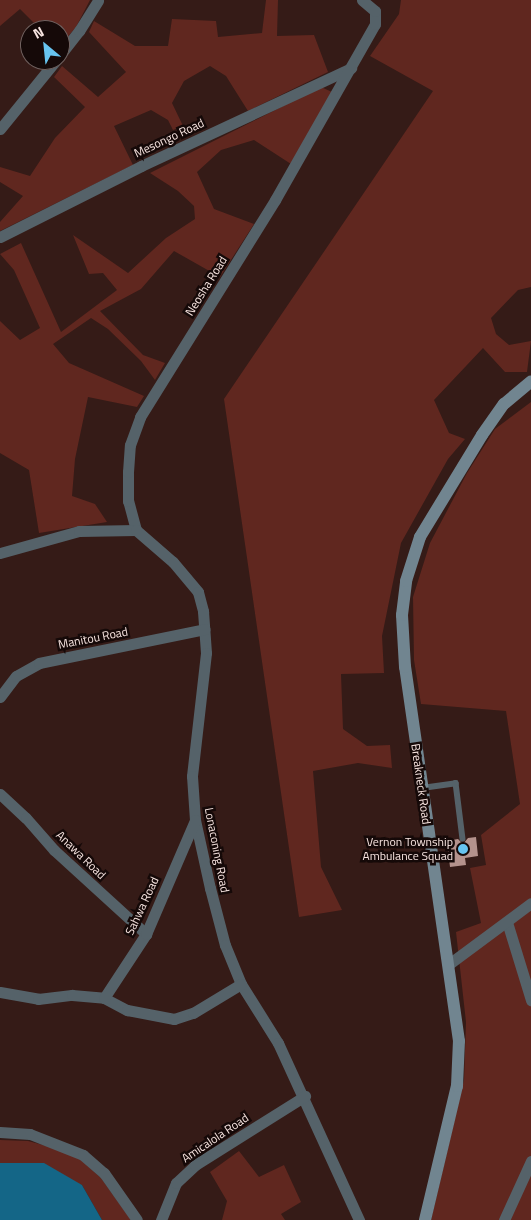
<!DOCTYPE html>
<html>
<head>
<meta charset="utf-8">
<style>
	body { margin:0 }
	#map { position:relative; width:531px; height:1220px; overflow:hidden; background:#351b17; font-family:"Titillium Web",sans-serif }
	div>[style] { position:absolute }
	.green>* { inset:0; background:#60271f }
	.water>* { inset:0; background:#146687 }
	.building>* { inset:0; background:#b4928c }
	.lane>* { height:5.5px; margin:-2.75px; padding:0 2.75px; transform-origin:2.75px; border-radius:2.75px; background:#556269 }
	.street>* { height:11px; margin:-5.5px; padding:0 5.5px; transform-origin:5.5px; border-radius:5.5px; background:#556269 }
	.secondary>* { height:12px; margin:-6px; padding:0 6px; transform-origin:6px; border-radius:6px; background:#718590 }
	.dots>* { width:14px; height:14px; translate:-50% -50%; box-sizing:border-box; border:2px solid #150908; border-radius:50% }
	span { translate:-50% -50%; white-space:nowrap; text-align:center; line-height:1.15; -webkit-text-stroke:5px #150908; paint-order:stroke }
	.street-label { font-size:12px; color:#f9e6e2 }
	.poi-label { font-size:12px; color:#f9e6e2 }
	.right { translate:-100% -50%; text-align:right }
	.north { position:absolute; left:20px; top:20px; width:50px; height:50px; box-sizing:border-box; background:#150908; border:1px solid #70615f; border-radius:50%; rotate:332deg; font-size:14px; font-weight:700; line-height:20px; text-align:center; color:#f9e6e2 }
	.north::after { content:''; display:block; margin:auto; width:18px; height:22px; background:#67c4f0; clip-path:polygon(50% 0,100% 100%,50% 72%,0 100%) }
</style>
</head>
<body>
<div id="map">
	<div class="green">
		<i style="clip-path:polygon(0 0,90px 0,76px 27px,60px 46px,60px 30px,41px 30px,20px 9px,0 26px)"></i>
		<i style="clip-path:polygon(266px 0,278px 0,277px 36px,314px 35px,328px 72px,248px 111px,226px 76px,210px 66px,184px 81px,172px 103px,183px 126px,173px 130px,168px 120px,151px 110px,114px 126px,133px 165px,0 231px,0 222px,23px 196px,0 182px,0 167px,30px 176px,55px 138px,85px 107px,54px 77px,62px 66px,98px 97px,126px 72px,89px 32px,94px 21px,135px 46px,168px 46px,172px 19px,216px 21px,218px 37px,262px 33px)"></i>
		<i style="clip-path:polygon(401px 0,531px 0,531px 287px,518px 290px,491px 318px,496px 334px,509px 345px,531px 341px,527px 372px,505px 372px,483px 348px,434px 400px,449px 433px,465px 439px,448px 459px,401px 543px,382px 636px,384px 673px,341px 674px,343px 729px,367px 746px,390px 745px,392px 768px,358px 763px,313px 771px,321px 867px,342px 910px,299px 917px,224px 399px,433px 91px,370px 56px,399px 14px)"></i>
		<i style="clip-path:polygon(321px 87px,332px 92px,291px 164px,254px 140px,221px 150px,197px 172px,214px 209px,254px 224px,220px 277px,174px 251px,141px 289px,100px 311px,143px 355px,165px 363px,155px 380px,141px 361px,108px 329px,91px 318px,53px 344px,69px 363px,144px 396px,137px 407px,88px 397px,75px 459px,72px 496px,95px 504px,107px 522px,39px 533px,29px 470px,0 453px,0 321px,20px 340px,40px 328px,14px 270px,0 254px,21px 243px,61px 332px,117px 290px,103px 273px,89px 274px,73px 235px,128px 273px,166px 238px,195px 219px,194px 206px,178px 191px,150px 173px)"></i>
		<i style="clip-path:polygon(531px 402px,531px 1220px,431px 1220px,464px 1080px,466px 1022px,456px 932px,481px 923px,470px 868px,486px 865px,481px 835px,520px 804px,506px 711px,421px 704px,414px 660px,413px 597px,430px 543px,467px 473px,495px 429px)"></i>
		<i style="clip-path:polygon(0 1140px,28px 1141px,62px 1150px,81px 1160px,101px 1178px,131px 1220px,102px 1220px,82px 1185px,0 1163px)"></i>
		<i style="clip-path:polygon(239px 1151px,259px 1177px,284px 1165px,301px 1202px,281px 1214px,285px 1220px,222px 1220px,227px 1201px,210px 1172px)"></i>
	</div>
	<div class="water">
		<i style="clip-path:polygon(0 1163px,44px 1163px,82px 1185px,102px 1220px,0 1220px)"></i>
	</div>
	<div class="building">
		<i style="clip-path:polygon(476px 837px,478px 856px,465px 858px,466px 865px,450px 867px,447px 841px,458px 839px,463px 844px,468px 838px)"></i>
	</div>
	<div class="lane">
		<i style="left:422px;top:788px;width:34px;rotate:-8deg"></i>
		<i style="left:456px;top:783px;width:56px;rotate:82.9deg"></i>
	</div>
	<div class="street">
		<i style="left:60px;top:55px;width:31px;rotate:-52deg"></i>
		<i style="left:79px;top:31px;width:36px;rotate:-58deg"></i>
		<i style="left:0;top:129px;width:89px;rotate:-50.9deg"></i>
		<i style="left:0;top:237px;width:158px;rotate:-26.7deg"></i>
		<i style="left:141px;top:166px;width:232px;rotate:-25deg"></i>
		<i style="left:136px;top:530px;width:30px;rotate:-105deg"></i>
		<i style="left:128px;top:501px;width:29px;rotate:-90deg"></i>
		<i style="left:128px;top:472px;width:27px;rotate:-86deg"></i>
		<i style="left:130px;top:445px;width:30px;rotate:-70deg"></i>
		<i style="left:140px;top:417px;width:256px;rotate:-58.1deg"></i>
		<i style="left:275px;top:200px;width:202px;rotate:-60.4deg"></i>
		<i style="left:375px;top:24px;width:13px;rotate:-90deg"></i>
		<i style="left:375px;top:11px;width:17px;rotate:-140deg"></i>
		<i style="left:0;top:553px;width:82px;rotate:-15.6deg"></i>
		<i style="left:79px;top:531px;width:57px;rotate:-1deg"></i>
		<i style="left:136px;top:530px;width:49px;rotate:40.9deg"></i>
		<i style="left:173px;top:562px;width:39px;rotate:50deg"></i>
		<i style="left:198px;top:592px;width:20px;rotate:75deg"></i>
		<i style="left:203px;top:611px;width:42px;rotate:85.9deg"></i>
		<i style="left:206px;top:653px;width:124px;rotate:96.5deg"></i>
		<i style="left:192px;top:776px;width:44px;rotate:86.1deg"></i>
		<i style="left:195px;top:820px;width:70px;rotate:77.6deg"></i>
		<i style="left:210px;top:888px;width:59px;rotate:75.3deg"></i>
		<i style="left:225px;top:945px;width:42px;rotate:67.7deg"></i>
		<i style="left:241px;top:984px;width:70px;rotate:57.9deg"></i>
		<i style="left:278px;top:1043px;width:195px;rotate:65.4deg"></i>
		<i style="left:0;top:697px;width:26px;rotate:-53deg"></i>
		<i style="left:16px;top:676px;width:26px;rotate:-29deg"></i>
		<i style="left:39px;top:663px;width:169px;rotate:-11.6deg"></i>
		<i style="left:0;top:794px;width:35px;rotate:43deg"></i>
		<i style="left:26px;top:818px;width:43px;rotate:48.8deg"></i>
		<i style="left:54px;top:850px;width:125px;rotate:42.4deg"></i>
		<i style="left:507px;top:922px;width:82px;rotate:72.9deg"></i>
		<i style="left:449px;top:964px;width:102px;rotate:-36.6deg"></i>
		<i style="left:0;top:992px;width:39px;rotate:10deg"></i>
		<i style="left:38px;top:999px;width:34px;rotate:-7deg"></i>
		<i style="left:72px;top:995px;width:32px;rotate:5deg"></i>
		<i style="left:104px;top:998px;width:26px;rotate:28deg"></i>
		<i style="left:127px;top:1010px;width:48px;rotate:10.8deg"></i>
		<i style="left:174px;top:1019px;width:20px;rotate:-18deg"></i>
		<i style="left:193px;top:1013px;width:56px;rotate:-31.1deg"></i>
		<i style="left:104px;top:998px;width:77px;rotate:-56.7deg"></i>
		<i style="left:146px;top:934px;width:124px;rotate:-66.7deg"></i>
		<i style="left:0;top:1132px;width:30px;rotate:4deg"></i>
		<i style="left:30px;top:1134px;width:57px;rotate:21.6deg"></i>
		<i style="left:83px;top:1155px;width:28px;rotate:41deg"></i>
		<i style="left:104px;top:1173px;width:57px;rotate:54.9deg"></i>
		<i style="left:161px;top:1220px;width:40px;rotate:-68deg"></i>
		<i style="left:176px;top:1183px;width:26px;rotate:-43deg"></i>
		<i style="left:195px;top:1165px;width:130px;rotate:-32.1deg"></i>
		<i style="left:504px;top:1220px;width:65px;rotate:-65.4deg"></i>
	</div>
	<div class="secondary">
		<i style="left:425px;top:1220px;width:138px;rotate:-76.6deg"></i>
		<i style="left:457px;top:1086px;width:45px;rotate:-87.5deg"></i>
		<i style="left:459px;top:1041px;width:378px;rotate:-98.2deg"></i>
		<i style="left:405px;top:667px;width:52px;rotate:-93.3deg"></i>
		<i style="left:402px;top:615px;width:34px;rotate:-83deg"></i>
		<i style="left:406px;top:581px;width:46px;rotate:-72.3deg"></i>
		<i style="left:420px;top:537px;width:119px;rotate:-58.7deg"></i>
		<i style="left:482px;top:435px;width:38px;rotate:-55deg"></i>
		<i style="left:504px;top:404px;width:35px;rotate:-40deg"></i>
	</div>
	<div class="dots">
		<i style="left:463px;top:849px;background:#67c4f0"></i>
	</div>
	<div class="street-label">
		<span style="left:169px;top:138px;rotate:-25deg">Mesongo Road</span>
		<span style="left:206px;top:286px;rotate:-58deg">Neosha Road</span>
		<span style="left:93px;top:638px;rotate:-11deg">Manitou Road</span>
		<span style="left:421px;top:784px;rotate:82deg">Breakneck Road</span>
		<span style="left:217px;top:850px;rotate:79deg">Lonaconing Road</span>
		<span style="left:81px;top:855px;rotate:44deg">Anawa Road</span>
		<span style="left:142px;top:906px;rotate:-65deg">Sahwa Road</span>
		<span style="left:215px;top:1138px;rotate:-34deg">Amicalola Road</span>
	</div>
	<div class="poi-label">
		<span class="right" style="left:453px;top:849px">Vernon Township<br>Ambulance Squad</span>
	</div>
	<div class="north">N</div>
</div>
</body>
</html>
